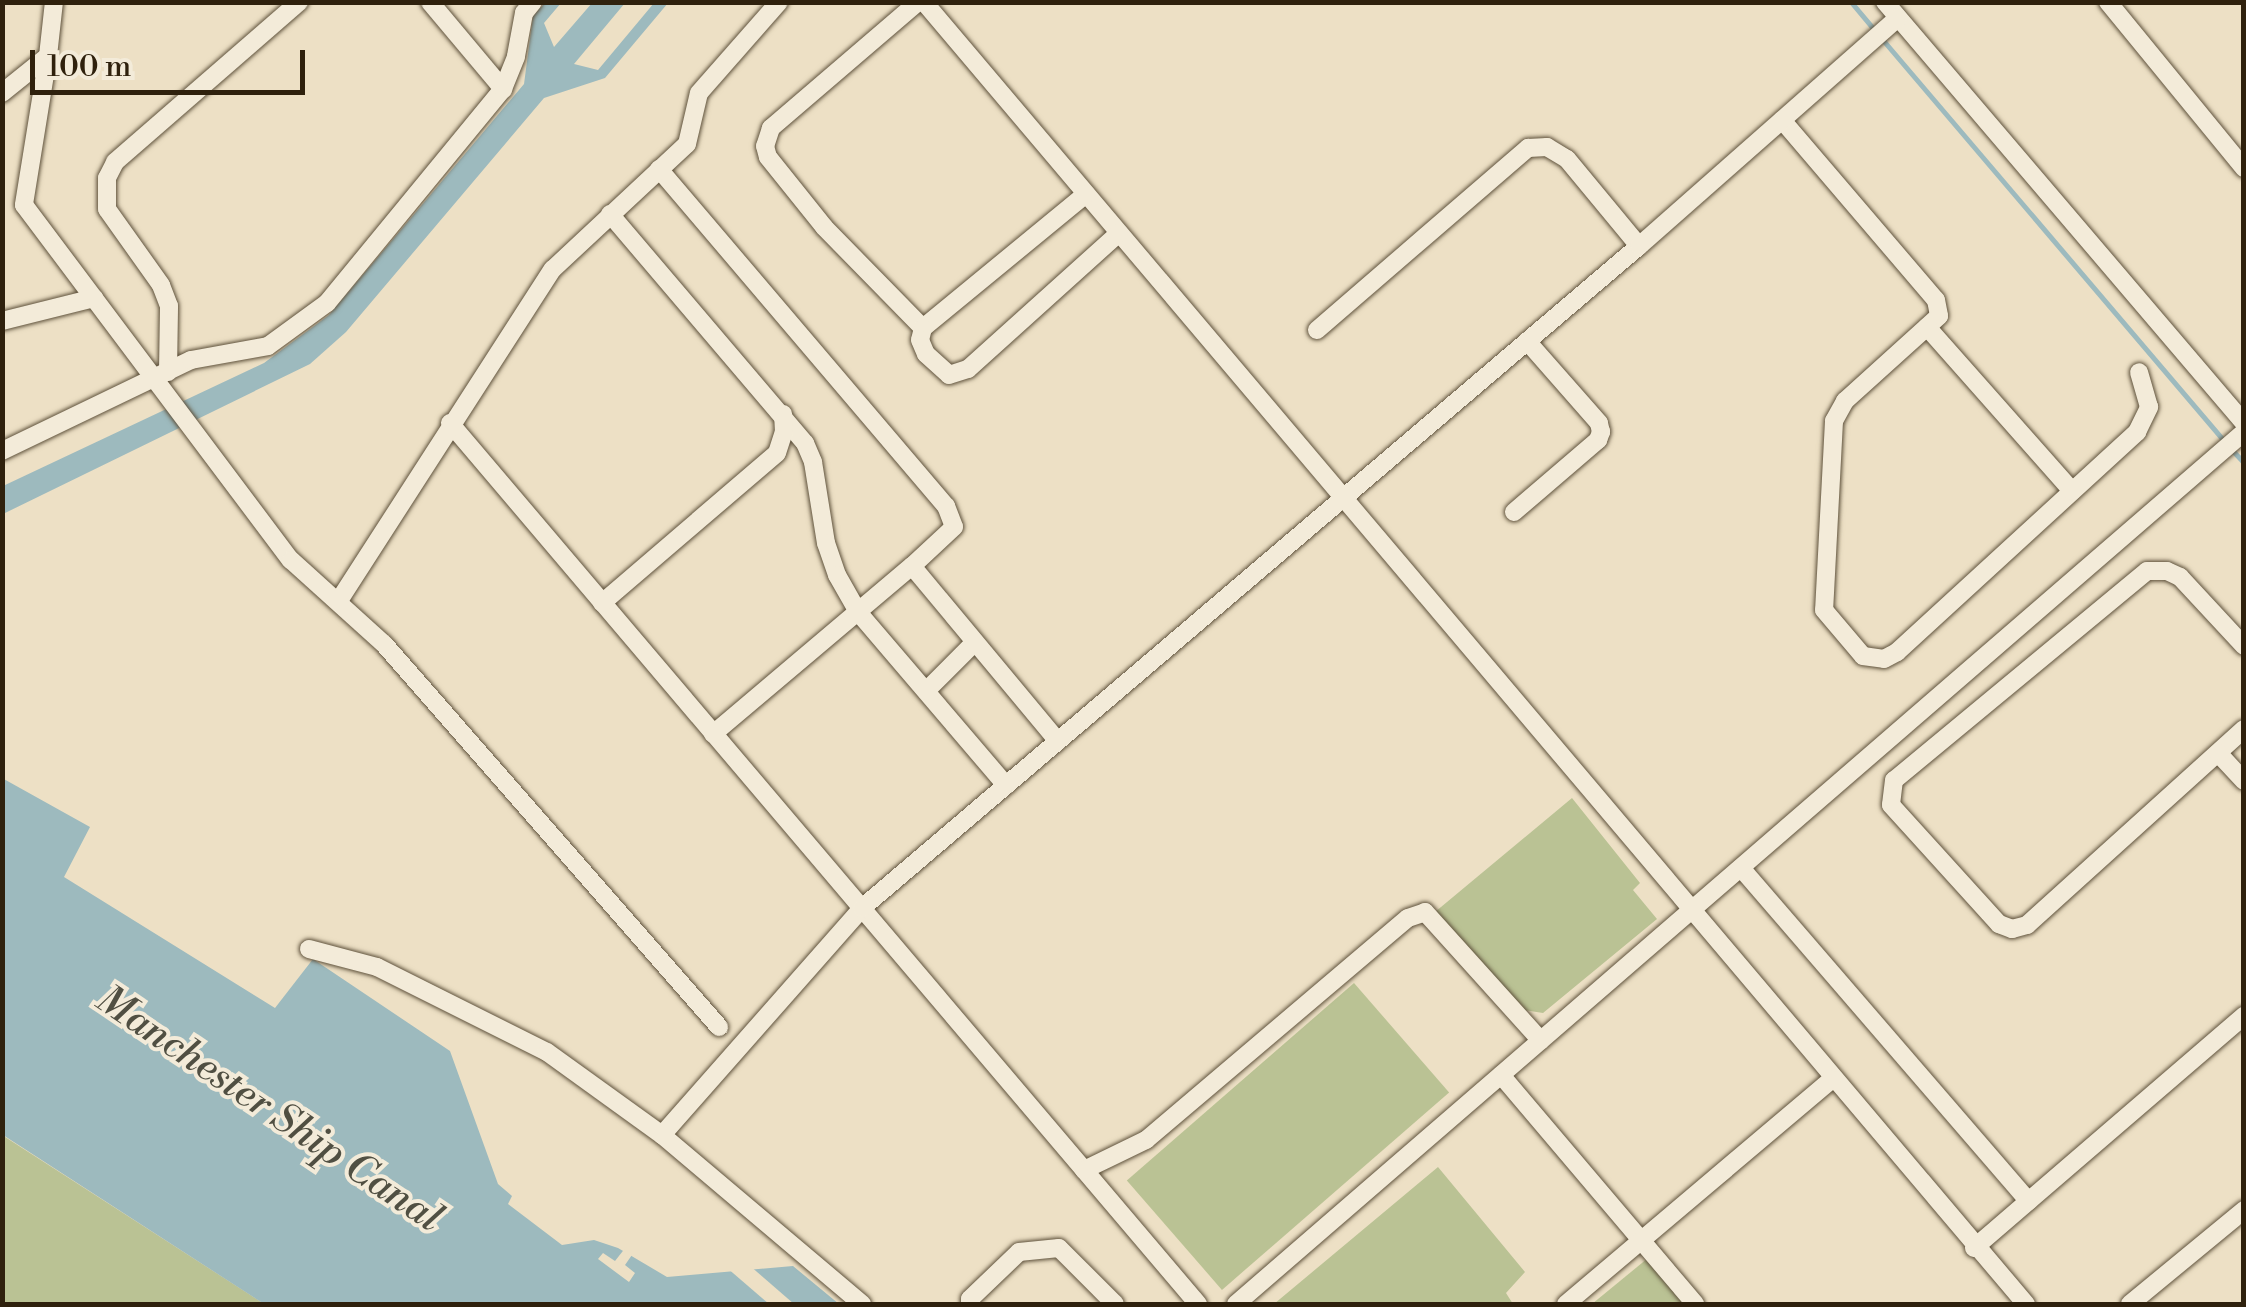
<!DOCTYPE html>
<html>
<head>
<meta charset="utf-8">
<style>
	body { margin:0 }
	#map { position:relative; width:2246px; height:1307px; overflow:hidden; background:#ede0c5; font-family:"Libre Bodoni",serif }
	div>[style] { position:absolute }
	.green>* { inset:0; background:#bac294; transform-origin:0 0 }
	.water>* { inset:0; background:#9dbabe }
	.pier>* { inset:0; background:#ede0c5 }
	.stream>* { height:5px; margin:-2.5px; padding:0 2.5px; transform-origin:2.5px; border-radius:2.5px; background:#9dbabe }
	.roads { filter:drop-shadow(0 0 2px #5e513b) drop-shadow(0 0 2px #5e513b) }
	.minor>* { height:18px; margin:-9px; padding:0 9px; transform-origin:9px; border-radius:9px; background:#f3ebd9 }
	span { translate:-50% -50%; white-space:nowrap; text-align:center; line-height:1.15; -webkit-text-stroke:8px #f3ebd9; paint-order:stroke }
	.water-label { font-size:40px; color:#504f42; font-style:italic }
	.frame { position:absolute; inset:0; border:5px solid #2f210d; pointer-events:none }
	.scale { position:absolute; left:30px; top:50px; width:275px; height:45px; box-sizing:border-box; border:5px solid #2f210d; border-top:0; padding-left:12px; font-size:30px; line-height:35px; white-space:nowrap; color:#2f210d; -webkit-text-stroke:8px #f3ebd9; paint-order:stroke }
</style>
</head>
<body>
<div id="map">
	<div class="green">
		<i style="clip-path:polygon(1572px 798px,1640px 883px,1633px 890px,1657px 919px,1543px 1013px,1518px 1009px,1435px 912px)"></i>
		<i style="left:1354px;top:983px;width:145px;height:301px;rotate:49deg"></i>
		<i style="clip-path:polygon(2px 1135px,252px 1296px,264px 1304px,3px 1304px)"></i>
		<i style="clip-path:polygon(1438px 1167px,1525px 1272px,1506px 1293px,1513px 1304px,1274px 1304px)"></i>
		<i style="clip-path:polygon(1648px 1258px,1686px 1304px,1592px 1304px)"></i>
	</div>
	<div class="water">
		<i style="clip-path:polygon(545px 3px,561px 3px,544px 23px,554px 47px,592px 3px,625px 3px,574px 64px,598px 70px,654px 3px,668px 3px,605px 78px,544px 98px,346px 332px,310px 364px,3px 514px,3px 486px,264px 363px,329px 315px,524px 84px,533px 16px)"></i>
		<i style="clip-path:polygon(2px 778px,90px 827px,64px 877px,275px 1008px,313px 959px,450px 1051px,498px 1184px,512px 1196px,508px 1204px,562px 1245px,594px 1240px,618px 1248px,667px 1277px,793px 1266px,839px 1304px,264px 1304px,3px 1135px)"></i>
	</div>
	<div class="pier">
		<i style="clip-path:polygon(626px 1247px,634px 1252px,625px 1265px,635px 1273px,629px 1282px,598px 1259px,603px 1253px,615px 1261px)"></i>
		<i style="clip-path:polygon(749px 1265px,794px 1304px,769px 1304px,726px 1267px)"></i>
	</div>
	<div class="stream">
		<i style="left:1851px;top:2px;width:38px;rotate:50deg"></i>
		<i style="left:1882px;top:39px;width:529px;rotate:49.6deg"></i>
		<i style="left:2232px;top:450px;width:18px;rotate:47deg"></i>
	</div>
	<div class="roads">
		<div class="minor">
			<i style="left:430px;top:2px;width:114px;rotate:50deg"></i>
			<i style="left:918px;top:2px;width:194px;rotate:139.4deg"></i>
			<i style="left:771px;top:128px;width:19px;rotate:108deg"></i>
			<i style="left:765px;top:146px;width:11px;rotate:75deg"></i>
			<i style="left:768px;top:157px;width:90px;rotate:51.3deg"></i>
			<i style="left:824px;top:227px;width:141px;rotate:45.6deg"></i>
			<i style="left:924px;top:2px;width:1706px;rotate:49.76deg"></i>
			<i style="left:1885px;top:2px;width:553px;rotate:49.54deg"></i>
			<i style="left:2108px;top:2px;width:215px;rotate:50.7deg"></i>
			<i style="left:48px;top:56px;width:151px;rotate:99.2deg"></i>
			<i style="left:24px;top:205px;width:444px;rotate:53.1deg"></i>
			<i style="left:291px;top:560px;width:125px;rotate:42.1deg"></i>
			<i style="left:384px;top:644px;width:509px;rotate:48.82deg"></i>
			<i style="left:2px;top:93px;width:59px;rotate:-38.8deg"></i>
			<i style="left:48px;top:56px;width:54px;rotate:-83.7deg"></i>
			<i style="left:1782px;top:120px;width:237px;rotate:49.5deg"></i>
			<i style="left:1936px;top:300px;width:16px;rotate:79deg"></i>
			<i style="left:1939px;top:316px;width:127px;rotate:137.9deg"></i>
			<i style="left:1845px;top:401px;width:23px;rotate:119deg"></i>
			<i style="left:1834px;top:421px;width:189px;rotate:93deg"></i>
			<i style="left:1824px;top:610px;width:60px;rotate:49.7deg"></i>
			<i style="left:1863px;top:656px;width:21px;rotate:8deg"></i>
			<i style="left:1884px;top:659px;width:15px;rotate:-28deg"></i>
			<i style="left:1897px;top:652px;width:326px;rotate:-42.5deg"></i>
			<i style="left:2137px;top:432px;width:28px;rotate:-64deg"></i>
			<i style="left:2149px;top:407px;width:36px;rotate:-106deg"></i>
			<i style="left:659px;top:169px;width:443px;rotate:49.6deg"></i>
			<i style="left:946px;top:506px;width:22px;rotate:69deg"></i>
			<i style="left:954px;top:527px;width:57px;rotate:137.1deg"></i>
			<i style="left:1086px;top:194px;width:211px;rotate:140.6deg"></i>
			<i style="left:923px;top:328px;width:12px;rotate:104deg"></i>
			<i style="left:920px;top:340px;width:15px;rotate:67deg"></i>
			<i style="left:926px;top:354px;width:31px;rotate:42deg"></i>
			<i style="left:949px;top:375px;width:20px;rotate:-18deg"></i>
			<i style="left:968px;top:369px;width:203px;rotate:-42deg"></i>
			<i style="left:610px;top:214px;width:301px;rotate:49.6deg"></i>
			<i style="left:805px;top:443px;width:21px;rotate:67deg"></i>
			<i style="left:813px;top:462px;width:82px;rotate:80.9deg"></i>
			<i style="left:826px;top:543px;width:34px;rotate:71deg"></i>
			<i style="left:837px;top:575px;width:43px;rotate:60.4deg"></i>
			<i style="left:858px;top:612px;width:228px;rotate:49.5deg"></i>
			<i style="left:2px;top:321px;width:95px;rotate:-14deg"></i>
			<i style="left:1927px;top:327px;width:219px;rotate:48.5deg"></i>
			<i style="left:1317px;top:330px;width:279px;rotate:-40.8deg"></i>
			<i style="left:1528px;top:148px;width:19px;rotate:-3deg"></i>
			<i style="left:1547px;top:147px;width:23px;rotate:31deg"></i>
			<i style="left:1567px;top:159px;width:113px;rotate:50.4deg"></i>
			<i style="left:168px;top:372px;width:66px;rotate:-89.1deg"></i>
			<i style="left:169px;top:306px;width:22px;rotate:-111deg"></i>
			<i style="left:161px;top:285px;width:93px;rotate:-125.4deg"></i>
			<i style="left:107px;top:209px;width:31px;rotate:-90deg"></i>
			<i style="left:107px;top:178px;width:18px;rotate:-63deg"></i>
			<i style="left:115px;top:162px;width:244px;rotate:-41deg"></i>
			<i style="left:450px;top:423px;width:1156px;rotate:49.67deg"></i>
			<i style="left:2px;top:451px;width:210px;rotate:-25.7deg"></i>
			<i style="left:191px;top:360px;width:78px;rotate:-10.3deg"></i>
			<i style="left:268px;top:346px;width:73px;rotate:-36.1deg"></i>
			<i style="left:327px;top:303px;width:277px;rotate:-50.6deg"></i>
			<i style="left:503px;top:89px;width:35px;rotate:-68deg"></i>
			<i style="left:516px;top:56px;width:44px;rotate:-79.5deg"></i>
			<i style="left:524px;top:13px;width:14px;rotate:-51deg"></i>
			<i style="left:1514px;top:512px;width:111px;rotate:-40.6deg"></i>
			<i style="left:1598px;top:440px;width:9px;rotate:-69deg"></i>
			<i style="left:1601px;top:432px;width:9px;rotate:-103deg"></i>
			<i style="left:1599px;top:423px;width:109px;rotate:-131.3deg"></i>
			<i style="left:338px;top:602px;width:396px;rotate:-57.2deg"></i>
			<i style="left:553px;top:269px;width:183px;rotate:-43deg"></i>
			<i style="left:687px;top:144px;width:52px;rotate:-76.8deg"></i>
			<i style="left:699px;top:93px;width:121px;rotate:-48.7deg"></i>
			<i style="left:602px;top:603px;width:230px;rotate:-40.6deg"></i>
			<i style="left:777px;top:453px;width:22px;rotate:-72deg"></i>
			<i style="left:784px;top:432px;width:18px;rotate:-93deg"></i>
			<i style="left:2244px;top:646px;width:94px;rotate:-132.8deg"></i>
			<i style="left:2180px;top:577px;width:14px;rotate:-155deg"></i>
			<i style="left:2167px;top:571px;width:20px;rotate:180deg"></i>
			<i style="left:2147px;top:571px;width:328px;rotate:140.4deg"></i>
			<i style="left:1894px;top:780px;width:25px;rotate:97deg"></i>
			<i style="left:1891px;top:805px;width:161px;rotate:47.8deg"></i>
			<i style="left:1999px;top:924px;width:14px;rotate:21deg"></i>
			<i style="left:2012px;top:929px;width:16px;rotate:-15deg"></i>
			<i style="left:2027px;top:925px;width:292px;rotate:-42.1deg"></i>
			<i style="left:926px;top:691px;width:69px;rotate:-45deg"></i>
			<i style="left:713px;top:734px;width:260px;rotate:-40.2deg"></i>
			<i style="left:912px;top:566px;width:228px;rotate:50.2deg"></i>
			<i style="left:2218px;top:753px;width:38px;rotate:47deg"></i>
			<i style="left:1741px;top:868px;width:440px;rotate:49.2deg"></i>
			<i style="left:309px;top:949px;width:70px;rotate:14.8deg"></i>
			<i style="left:377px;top:967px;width:190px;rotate:26.6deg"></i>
			<i style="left:547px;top:1052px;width:142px;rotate:35.8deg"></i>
			<i style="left:662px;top:1135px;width:262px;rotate:40.2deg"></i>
			<i style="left:1501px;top:1075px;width:300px;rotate:49.7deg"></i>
			<i style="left:662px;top:1135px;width:303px;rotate:-48.6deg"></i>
			<i style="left:862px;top:908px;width:1021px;rotate:-40.43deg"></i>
			<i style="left:1639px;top:246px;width:345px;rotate:-41.4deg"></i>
			<i style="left:1084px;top:1170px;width:69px;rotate:-25.8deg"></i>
			<i style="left:1146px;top:1140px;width:343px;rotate:-40.3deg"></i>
			<i style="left:1408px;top:918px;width:18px;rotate:-19deg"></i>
			<i style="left:1425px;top:912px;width:173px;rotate:48deg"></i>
			<i style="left:1974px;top:1248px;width:356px;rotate:-40.7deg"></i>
			<i style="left:970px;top:1304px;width:5px;rotate:-90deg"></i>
			<i style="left:970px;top:1299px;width:68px;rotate:-43.8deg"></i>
			<i style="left:1019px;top:1252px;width:40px;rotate:-5.7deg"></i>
			<i style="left:1059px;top:1248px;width:79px;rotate:45deg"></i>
			<i style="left:1236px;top:1304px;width:1333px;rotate:-40.86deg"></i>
			<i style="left:1566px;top:1304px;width:348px;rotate:-40.2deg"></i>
			<i style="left:2130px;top:1304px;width:148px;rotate:-39.5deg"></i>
		</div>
	</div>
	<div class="water-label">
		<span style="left:269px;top:1109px;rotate:34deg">Manchester Ship Canal</span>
	</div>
	<div class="frame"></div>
	<div class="scale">100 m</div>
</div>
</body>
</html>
